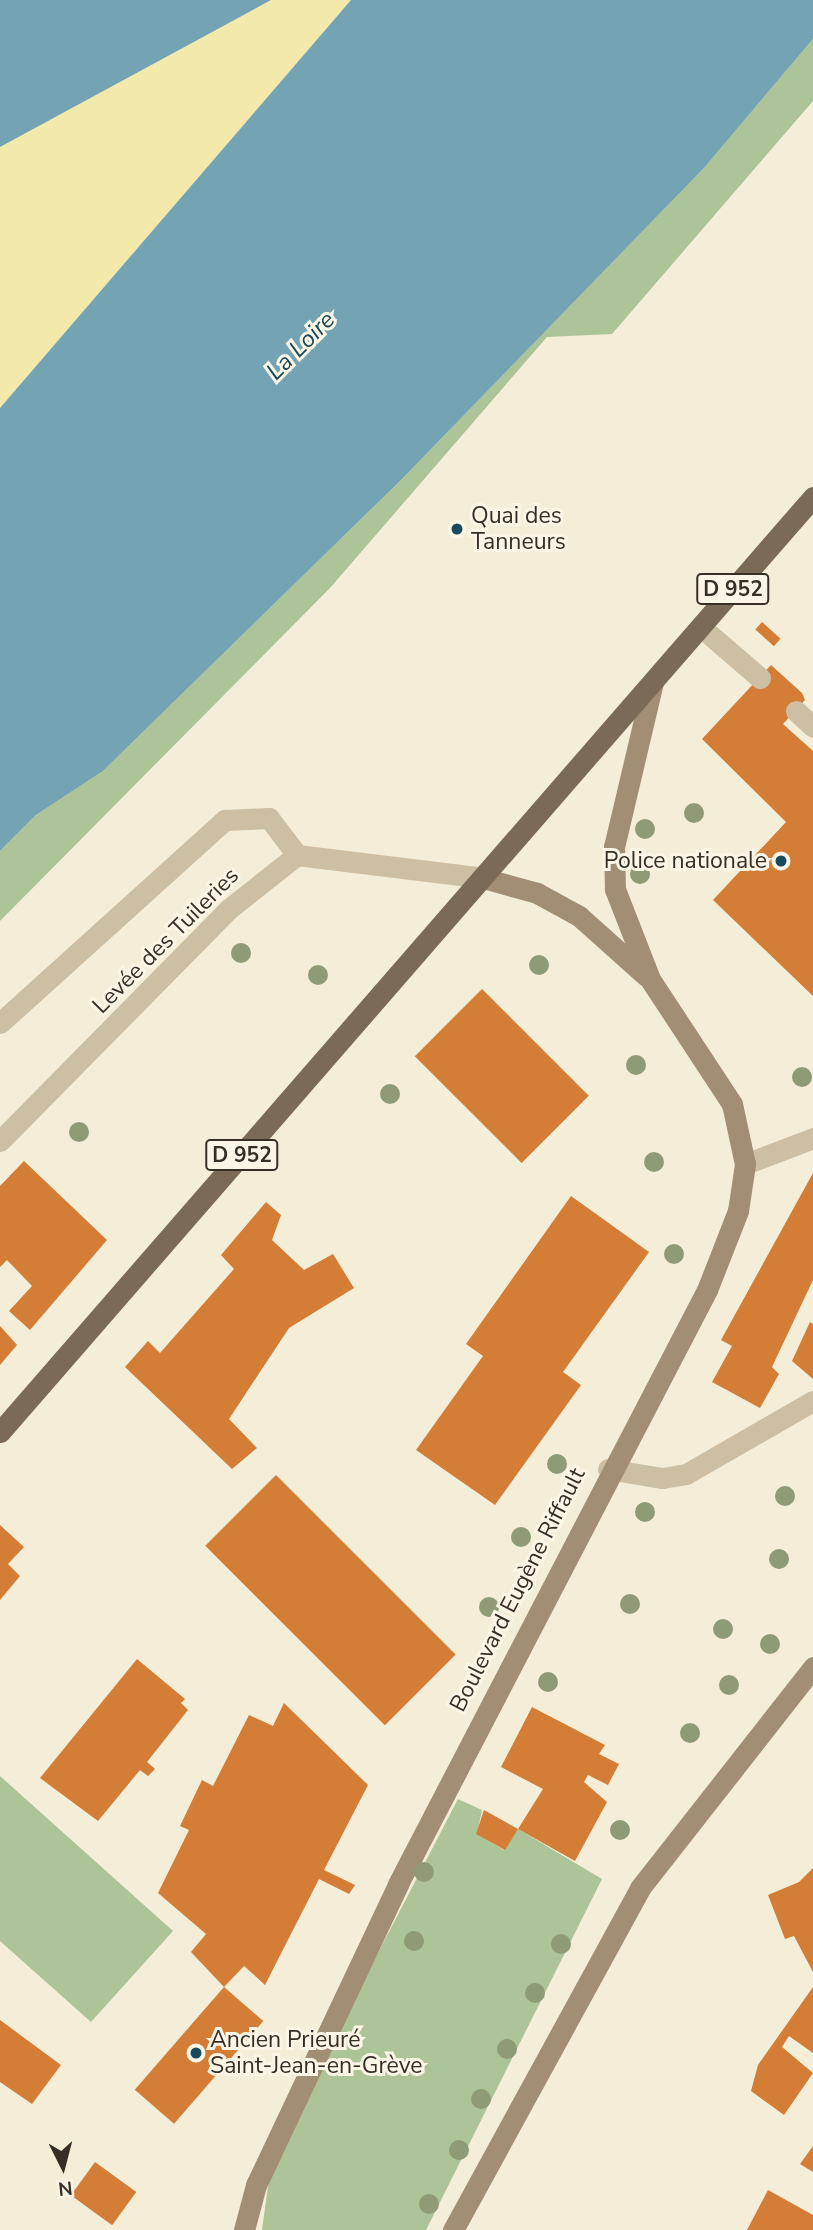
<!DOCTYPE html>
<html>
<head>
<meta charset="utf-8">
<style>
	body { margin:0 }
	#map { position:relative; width:813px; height:2230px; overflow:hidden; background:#f4edd8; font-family:"Nunito Sans",sans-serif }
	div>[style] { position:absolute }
	.green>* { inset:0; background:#acc497 }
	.sand>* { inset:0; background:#f3e9ab }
	.water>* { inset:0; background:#74a4b4 }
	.building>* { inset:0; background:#d37d37; transform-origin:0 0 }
	.lane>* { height:21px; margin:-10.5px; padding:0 10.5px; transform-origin:10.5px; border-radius:10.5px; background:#cdbfa3 }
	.street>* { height:21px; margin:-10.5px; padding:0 10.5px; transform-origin:10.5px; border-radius:10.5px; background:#cdbfa3 }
	.secondary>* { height:21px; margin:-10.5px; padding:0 10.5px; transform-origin:10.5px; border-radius:10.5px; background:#a18e74 }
	.primary>* { height:21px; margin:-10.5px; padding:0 10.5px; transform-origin:10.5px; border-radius:10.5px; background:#7b6a55 }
	.trees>* { width:20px; height:20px; margin:-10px; border-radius:50%; background:#8f9b77 }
	.dots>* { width:19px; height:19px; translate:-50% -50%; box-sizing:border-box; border:4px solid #fbf5e5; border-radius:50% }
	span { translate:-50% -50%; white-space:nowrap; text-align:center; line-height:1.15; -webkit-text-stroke:6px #fbf5e5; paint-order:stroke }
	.shield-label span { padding:2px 5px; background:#fbf5e5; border:2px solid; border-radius:5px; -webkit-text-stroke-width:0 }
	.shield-label { font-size:21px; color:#372f26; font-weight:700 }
	.poi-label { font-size:23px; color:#372f26 }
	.left { translate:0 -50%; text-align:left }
	.right { translate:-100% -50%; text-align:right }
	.street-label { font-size:23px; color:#372f26 }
	.water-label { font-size:24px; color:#174a5d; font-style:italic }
	.north { position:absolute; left:28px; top:2132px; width:70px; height:70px; -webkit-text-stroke:5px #fbf5e5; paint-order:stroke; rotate:174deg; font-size:19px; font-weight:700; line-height:28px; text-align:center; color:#372f26 }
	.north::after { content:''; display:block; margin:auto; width:24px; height:32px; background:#372f26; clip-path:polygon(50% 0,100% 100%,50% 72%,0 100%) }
</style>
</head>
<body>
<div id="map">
	<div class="green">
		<i style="clip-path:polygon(813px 39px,813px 101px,612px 334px,547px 337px,330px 588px,0 921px,0 851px,36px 815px,103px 771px,401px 480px,704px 168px)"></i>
		<i style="clip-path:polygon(0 1776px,173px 1931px,91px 2022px,0 1941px)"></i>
		<i style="clip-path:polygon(458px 1799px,482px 1810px,477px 1834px,504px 1850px,518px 1829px,602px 1879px,426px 2230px,262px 2230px,269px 2179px,313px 2078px)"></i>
	</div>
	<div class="sand">
		<i style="clip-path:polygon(271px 0,351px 0,0 408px,0 147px)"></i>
	</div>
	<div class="water">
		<i style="clip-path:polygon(0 0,271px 0,0 147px)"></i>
		<i style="clip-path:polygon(351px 0,813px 0,813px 39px,704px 168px,401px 480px,103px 771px,36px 815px,0 851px,0 408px)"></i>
	</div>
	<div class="building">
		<i style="left:762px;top:622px;width:25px;height:10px;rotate:42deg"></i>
		<i style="clip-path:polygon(771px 665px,802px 693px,805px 700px,783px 724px,813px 751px,813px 996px,713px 900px,786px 822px,702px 739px)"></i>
		<i style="left:482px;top:989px;width:151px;height:95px;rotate:45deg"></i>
		<i style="clip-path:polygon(24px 1161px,107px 1240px,30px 1330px,9px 1311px,32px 1286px,7px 1260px,0 1267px,0 1186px)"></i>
		<i style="clip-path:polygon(813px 1173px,813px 1280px,772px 1367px,779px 1374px,760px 1408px,712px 1382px,732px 1346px,721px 1340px)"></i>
		<i style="clip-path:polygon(571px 1196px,649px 1252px,563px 1372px,581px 1385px,495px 1505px,416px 1450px,483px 1356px,466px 1344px)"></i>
		<i style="clip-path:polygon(266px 1202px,281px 1215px,272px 1240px,304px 1270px,333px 1254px,354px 1288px,289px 1328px,229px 1419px,257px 1448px,232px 1469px,125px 1367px,148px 1341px,160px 1353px,234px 1269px,221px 1255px)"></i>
		<i style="clip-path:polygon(810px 1322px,813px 1324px,813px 1379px,792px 1361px)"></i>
		<i style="clip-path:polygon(0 1326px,17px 1345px,0 1365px)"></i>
		<i style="left:276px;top:1475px;width:254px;height:100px;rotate:45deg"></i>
		<i style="clip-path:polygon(0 1525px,24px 1547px,8px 1564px,20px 1576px,0 1600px)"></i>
		<i style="clip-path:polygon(137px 1659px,185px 1699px,181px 1703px,188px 1710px,147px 1762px,155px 1769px,148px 1776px,140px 1770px,98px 1821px,40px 1778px)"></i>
		<i style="clip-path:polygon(284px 1703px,368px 1785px,324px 1870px,355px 1885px,349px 1894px,319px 1879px,265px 1985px,244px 1966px,224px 1987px,191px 1952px,206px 1934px,158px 1893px,189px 1830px,180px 1826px,202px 1780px,213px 1786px,249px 1715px,273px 1726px)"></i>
		<i style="clip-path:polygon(532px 1707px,605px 1745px,599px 1754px,619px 1764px,608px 1785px,588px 1775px,584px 1782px,607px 1802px,575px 1861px,518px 1829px,543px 1789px,501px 1767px)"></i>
		<i style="clip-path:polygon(484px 1810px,518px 1829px,505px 1850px,476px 1834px)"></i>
		<i style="clip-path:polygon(813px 1868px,813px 1972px,794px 1936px,785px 1939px,768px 1895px,799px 1882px)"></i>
		<i style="left:224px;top:1987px;width:52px;height:136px;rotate:41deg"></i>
		<i style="clip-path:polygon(813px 1987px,813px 2053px,789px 2036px,782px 2047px,813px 2073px,784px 2115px,751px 2091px,758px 2065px)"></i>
		<i style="clip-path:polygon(0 2020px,61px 2065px,32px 2104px,0 2082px)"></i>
		<i style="clip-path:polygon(813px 2146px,813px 2172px,800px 2164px)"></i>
		<i style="left:95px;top:2162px;width:51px;height:41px;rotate:36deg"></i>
		<i style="clip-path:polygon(768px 2190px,813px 2215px,813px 2230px,747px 2230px)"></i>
	</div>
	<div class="lane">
		<i style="left:701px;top:627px;width:78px;rotate:40.8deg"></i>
		<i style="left:796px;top:711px;width:23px;rotate:43deg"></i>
		<i style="left:0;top:1023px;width:303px;rotate:-42.1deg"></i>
		<i style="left:225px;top:820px;width:44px;rotate:-2.6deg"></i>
		<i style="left:269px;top:818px;width:46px;rotate:52.9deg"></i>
	</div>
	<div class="street">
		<i style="left:0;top:1141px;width:327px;rotate:-45.4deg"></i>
		<i style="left:230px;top:908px;width:85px;rotate:-38.3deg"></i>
		<i style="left:297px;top:855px;width:187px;rotate:7deg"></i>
		<i style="left:745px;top:1164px;width:73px;rotate:-20.9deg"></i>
		<i style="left:608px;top:1469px;width:55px;rotate:9.5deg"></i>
		<i style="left:662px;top:1478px;width:24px;rotate:-9deg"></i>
		<i style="left:686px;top:1474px;width:146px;rotate:-29.9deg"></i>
	</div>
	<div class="secondary">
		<i style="left:483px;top:878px;width:56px;rotate:15.5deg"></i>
		<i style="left:537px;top:893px;width:48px;rotate:28.7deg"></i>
		<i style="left:579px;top:916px;width:90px;rotate:41.8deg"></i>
		<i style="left:244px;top:2230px;width:47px;rotate:-75.1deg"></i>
		<i style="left:256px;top:2185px;width:333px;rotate:-64.7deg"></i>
		<i style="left:398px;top:1884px;width:670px;rotate:-62.52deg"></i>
		<i style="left:707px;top:1290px;width:85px;rotate:-68.6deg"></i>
		<i style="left:738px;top:1211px;width:48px;rotate:-81.5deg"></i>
		<i style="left:745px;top:1164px;width:61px;rotate:-102.2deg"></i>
		<i style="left:732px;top:1104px;width:149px;rotate:-123.3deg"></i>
		<i style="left:650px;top:979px;width:97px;rotate:-111.3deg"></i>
		<i style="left:615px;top:889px;width:42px;rotate:-91.4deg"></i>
		<i style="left:614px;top:847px;width:170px;rotate:-76.7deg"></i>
		<i style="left:453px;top:2230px;width:390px;rotate:-61.3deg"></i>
		<i style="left:640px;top:1888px;width:281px;rotate:-51.9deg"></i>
	</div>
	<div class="primary">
		<i style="left:0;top:1432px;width:1239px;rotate:-48.99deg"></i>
	</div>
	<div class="trees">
		<i style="left:694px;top:813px"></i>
		<i style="left:645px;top:829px"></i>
		<i style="left:640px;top:874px"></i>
		<i style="left:241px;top:953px"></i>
		<i style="left:539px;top:965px"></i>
		<i style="left:318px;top:975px"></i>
		<i style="left:636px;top:1065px"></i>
		<i style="left:802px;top:1077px"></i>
		<i style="left:390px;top:1094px"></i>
		<i style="left:79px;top:1132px"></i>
		<i style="left:654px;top:1162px"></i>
		<i style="left:674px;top:1254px"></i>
		<i style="left:557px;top:1464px"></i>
		<i style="left:785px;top:1496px"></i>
		<i style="left:645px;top:1512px"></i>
		<i style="left:521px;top:1537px"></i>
		<i style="left:779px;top:1559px"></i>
		<i style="left:630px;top:1604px"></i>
		<i style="left:489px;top:1607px"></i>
		<i style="left:723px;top:1629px"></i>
		<i style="left:770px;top:1644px"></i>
		<i style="left:548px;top:1682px"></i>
		<i style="left:729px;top:1685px"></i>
		<i style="left:690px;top:1733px"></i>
		<i style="left:620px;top:1830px"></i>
		<i style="left:424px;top:1872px"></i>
		<i style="left:414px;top:1941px"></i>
		<i style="left:561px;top:1944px"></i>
		<i style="left:535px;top:1993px"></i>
		<i style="left:507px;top:2049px"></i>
		<i style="left:481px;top:2099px"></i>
		<i style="left:459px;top:2150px"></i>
		<i style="left:429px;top:2204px"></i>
	</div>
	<div class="dots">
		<i style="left:457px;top:529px;background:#174a5d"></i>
		<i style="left:781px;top:861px;background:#174a5d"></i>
		<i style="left:196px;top:2053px;background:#174a5d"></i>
	</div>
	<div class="shield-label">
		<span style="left:733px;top:589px">D 952</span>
		<span style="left:242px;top:1155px">D 952</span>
	</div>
	<div class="poi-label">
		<span class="left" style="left:471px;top:529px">Quai des<br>Tanneurs</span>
		<span class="right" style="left:767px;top:861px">Police nationale</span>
		<span class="left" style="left:210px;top:2053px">Ancien Prieuré<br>Saint-Jean-en-Grève</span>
	</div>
	<div class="street-label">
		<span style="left:166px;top:941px;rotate:-45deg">Levée des Tuileries</span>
		<span style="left:518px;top:1590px;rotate:-63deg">Boulevard Eugène Riffault</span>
	</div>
	<div class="water-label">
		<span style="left:301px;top:346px;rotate:-45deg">La Loire</span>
	</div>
	<div class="north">N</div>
</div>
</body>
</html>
